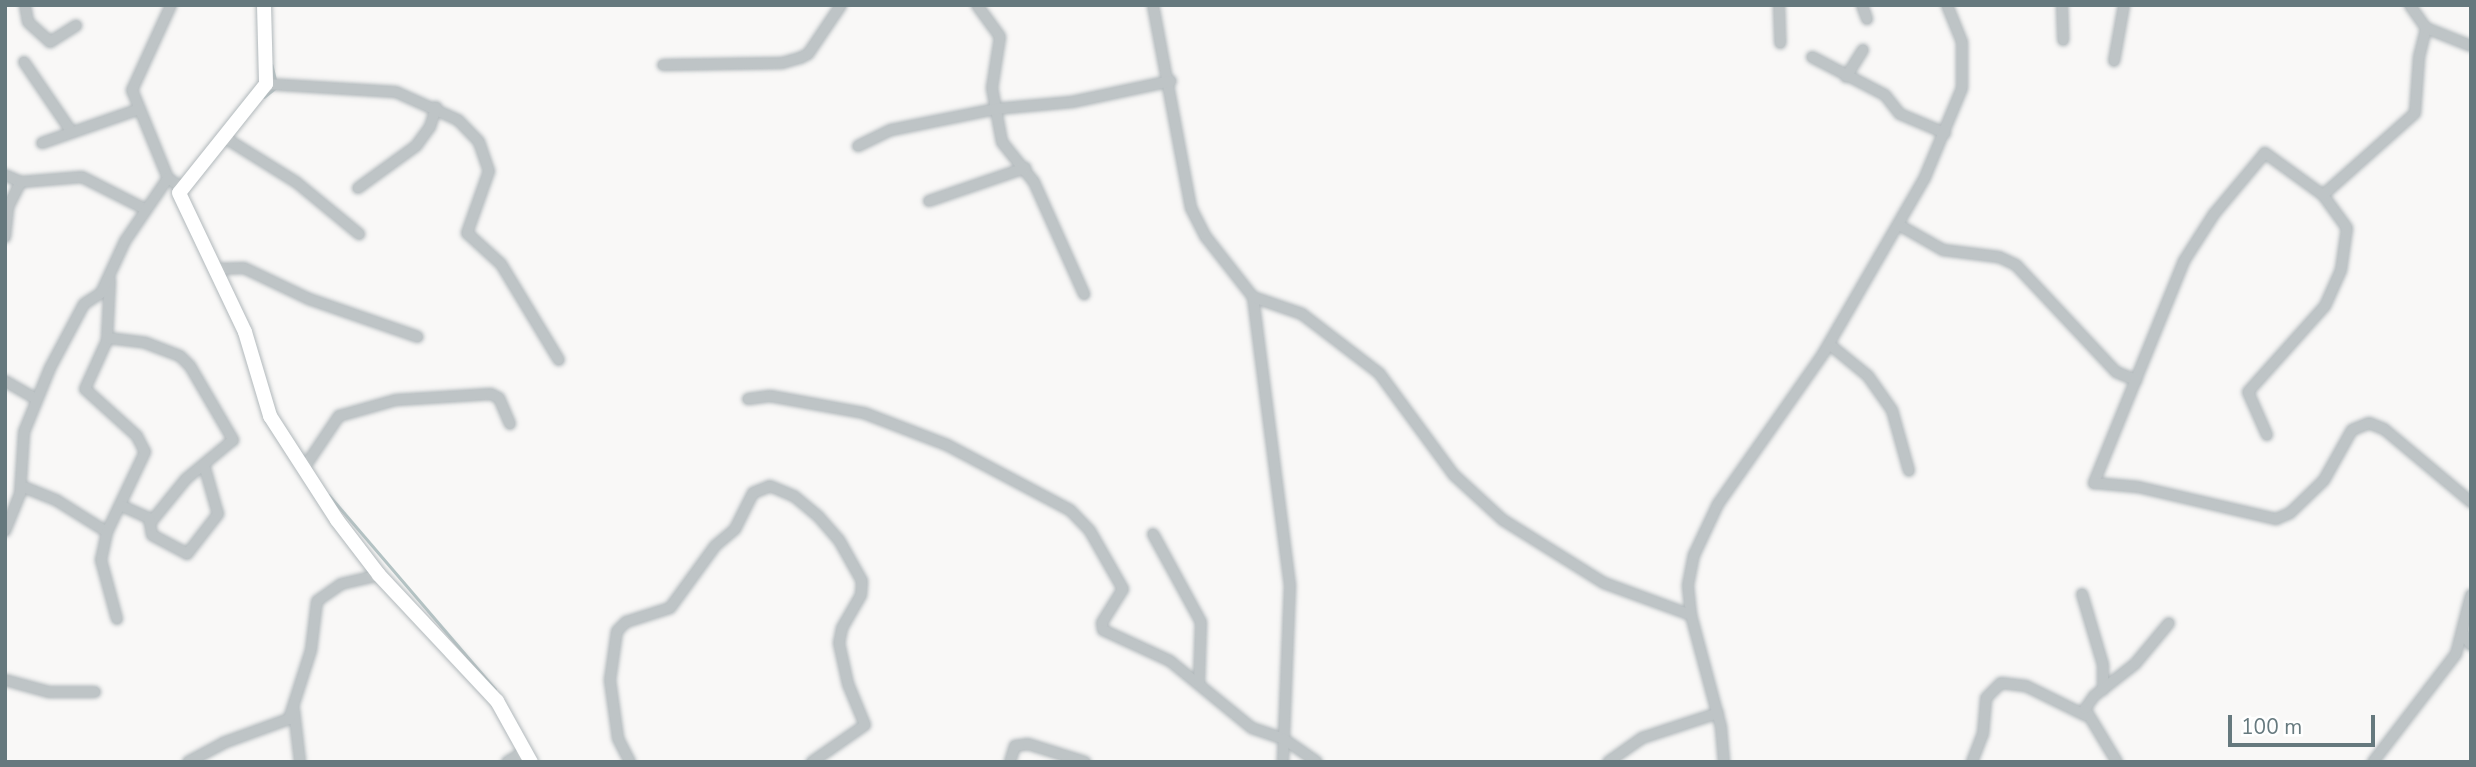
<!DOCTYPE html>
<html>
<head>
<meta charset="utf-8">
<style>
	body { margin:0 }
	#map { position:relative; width:2476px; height:767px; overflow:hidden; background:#f9f8f7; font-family:"Nunito Sans",sans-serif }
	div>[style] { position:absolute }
	.stream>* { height:2.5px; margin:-1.25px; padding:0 1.25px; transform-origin:1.25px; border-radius:1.25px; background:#b4c3c4 }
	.roads { filter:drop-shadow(0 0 2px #b1b8bb) drop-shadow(0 0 2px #b1b8bb) }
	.street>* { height:10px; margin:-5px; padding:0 5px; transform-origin:5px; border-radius:5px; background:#bec4c6 }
	.secondary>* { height:14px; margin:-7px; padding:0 7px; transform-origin:7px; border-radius:7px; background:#fff }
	span { translate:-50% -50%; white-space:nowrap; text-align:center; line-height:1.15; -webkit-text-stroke:7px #fff; paint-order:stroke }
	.frame { position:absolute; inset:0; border:7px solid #66797e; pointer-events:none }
	.scale { position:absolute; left:2228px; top:715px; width:147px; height:32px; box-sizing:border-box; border:4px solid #66797e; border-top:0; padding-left:9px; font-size:21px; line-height:24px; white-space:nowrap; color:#66797e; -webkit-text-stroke:5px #fff; paint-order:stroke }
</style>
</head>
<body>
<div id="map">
	<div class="stream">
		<i style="left:272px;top:65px;width:17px;rotate:77deg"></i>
		<i style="left:264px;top:97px;width:14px;rotate:-39deg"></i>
		<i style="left:329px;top:495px;width:255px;rotate:49.4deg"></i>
	</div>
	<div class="roads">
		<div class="street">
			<i style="left:25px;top:5px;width:17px;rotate:80deg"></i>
			<i style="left:28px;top:22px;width:30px;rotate:42deg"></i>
			<i style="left:50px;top:42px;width:31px;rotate:-32deg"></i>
			<i style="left:171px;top:5px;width:94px;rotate:114.6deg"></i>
			<i style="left:132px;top:90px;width:95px;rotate:67.8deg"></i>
			<i style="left:168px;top:178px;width:16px;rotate:35deg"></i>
			<i style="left:977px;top:5px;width:39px;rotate:54deg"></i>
			<i style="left:1000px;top:37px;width:52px;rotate:98.9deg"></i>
			<i style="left:992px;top:88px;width:55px;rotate:79.5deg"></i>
			<i style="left:1002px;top:142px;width:51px;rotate:51.3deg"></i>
			<i style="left:1034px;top:182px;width:123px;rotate:65.9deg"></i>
			<i style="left:1153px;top:5px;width:207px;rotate:79.4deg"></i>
			<i style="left:1191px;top:208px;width:33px;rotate:63deg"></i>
			<i style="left:1206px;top:237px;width:76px;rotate:51.9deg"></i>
			<i style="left:1253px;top:297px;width:290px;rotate:82.7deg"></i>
			<i style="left:1290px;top:585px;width:177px;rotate:92.3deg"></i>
			<i style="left:1779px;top:5px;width:38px;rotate:88deg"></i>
			<i style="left:1862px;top:5px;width:15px;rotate:70deg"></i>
			<i style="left:2062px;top:5px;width:35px;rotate:88deg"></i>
			<i style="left:2426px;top:28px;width:48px;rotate:21.8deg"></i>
			<i style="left:1812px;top:57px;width:82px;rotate:27.5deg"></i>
			<i style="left:1885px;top:95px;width:24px;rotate:52deg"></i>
			<i style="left:1900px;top:114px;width:49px;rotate:22.9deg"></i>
			<i style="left:2114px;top:61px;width:57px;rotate:-79.9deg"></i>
			<i style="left:24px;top:62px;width:83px;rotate:55.7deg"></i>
			<i style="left:663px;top:65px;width:119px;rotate:-1deg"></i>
			<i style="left:782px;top:63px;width:19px;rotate:-16deg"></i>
			<i style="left:800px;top:58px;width:9px;rotate:-27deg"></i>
			<i style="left:808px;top:54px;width:59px;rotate:-56deg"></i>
			<i style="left:1846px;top:77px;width:32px;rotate:-58deg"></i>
			<i style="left:266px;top:84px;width:130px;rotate:3.5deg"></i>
			<i style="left:396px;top:92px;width:68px;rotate:24.3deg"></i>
			<i style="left:458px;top:120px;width:30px;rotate:46deg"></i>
			<i style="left:479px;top:142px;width:31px;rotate:71deg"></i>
			<i style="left:489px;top:171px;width:66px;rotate:109.5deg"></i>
			<i style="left:467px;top:233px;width:46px;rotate:42.4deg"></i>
			<i style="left:501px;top:264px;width:112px;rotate:58.9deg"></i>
			<i style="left:222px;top:136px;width:87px;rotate:31.9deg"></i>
			<i style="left:296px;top:182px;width:82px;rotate:39.5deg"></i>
			<i style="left:42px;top:143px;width:101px;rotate:-19.2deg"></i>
			<i style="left:858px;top:146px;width:37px;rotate:-26deg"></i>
			<i style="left:891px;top:130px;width:106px;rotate:-11.4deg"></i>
			<i style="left:995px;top:109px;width:77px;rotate:-5.2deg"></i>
			<i style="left:1072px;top:102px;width:101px;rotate:-12deg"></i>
			<i style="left:5px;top:175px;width:17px;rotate:24deg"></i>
			<i style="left:358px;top:188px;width:72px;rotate:-35.9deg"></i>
			<i style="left:416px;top:146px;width:24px;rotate:-54deg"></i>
			<i style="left:430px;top:127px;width:21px;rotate:-73deg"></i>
			<i style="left:2323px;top:195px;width:123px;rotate:-41.7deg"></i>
			<i style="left:2415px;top:113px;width:56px;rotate:-85.9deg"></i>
			<i style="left:2419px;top:57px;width:30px;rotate:-76deg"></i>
			<i style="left:2426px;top:28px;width:28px;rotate:-125deg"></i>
			<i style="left:929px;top:201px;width:102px;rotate:-19deg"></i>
			<i style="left:1899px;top:225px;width:51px;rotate:29.6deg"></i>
			<i style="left:1943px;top:250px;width:56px;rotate:7.1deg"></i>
			<i style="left:1999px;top:257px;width:19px;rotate:25deg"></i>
			<i style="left:2016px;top:265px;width:146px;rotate:46.9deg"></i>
			<i style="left:2116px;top:372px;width:22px;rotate:22deg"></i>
			<i style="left:5px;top:237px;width:30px;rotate:-84deg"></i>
			<i style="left:8px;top:207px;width:28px;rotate:-63deg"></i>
			<i style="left:21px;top:182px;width:61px;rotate:-4.7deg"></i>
			<i style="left:82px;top:177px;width:71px;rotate:26.9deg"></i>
			<i style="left:216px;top:269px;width:28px;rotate:-2deg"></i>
			<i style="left:244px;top:268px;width:72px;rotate:25.5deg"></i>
			<i style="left:309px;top:299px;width:115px;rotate:19.2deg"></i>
			<i style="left:1253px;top:297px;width:52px;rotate:19.1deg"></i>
			<i style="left:1302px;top:314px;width:97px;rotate:37.5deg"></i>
			<i style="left:1379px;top:373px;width:127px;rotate:53.7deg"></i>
			<i style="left:1454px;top:475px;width:67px;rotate:42.6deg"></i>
			<i style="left:1503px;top:520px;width:119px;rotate:32deg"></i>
			<i style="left:1604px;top:583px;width:93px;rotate:20.2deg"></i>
			<i style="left:107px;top:339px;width:59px;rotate:-87.1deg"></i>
			<i style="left:1829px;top:344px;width:50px;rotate:39.4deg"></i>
			<i style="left:1868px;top:376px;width:42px;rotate:54.8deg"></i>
			<i style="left:1892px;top:410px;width:63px;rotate:74.4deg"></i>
			<i style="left:5px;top:381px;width:36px;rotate:30deg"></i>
			<i style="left:748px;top:399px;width:22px;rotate:-8deg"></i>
			<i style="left:770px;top:396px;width:96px;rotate:10.3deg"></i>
			<i style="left:864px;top:413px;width:89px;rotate:21.1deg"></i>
			<i style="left:947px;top:445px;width:139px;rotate:27.9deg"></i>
			<i style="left:1070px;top:510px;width:29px;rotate:46deg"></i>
			<i style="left:1090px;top:531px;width:67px;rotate:60.4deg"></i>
			<i style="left:1123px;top:589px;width:40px;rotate:122deg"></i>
			<i style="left:1102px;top:623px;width:7px;rotate:82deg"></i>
			<i style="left:1103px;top:630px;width:74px;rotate:24.8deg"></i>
			<i style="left:1170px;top:661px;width:106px;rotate:39.3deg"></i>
			<i style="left:1252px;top:728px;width:34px;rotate:19deg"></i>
			<i style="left:1284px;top:739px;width:40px;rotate:34.9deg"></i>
			<i style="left:2267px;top:435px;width:47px;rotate:-113.8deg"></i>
			<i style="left:2248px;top:392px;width:115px;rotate:-48.2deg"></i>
			<i style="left:2325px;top:306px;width:39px;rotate:-66deg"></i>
			<i style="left:2341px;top:270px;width:42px;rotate:-81.9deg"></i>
			<i style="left:2347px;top:228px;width:41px;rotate:-126deg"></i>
			<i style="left:2323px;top:195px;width:72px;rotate:-144.1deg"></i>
			<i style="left:2265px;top:153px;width:80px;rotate:129.9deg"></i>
			<i style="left:2214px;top:214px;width:56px;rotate:122.6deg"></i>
			<i style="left:2184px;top:261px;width:240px;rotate:112.1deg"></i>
			<i style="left:2094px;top:483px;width:44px;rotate:5.2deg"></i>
			<i style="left:2138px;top:487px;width:142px;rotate:13.1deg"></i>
			<i style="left:2276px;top:519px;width:15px;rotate:-23deg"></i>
			<i style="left:2290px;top:513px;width:47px;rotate:-44.1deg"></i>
			<i style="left:2324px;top:480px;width:57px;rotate:-60.8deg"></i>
			<i style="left:2352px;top:430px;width:18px;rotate:-22deg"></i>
			<i style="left:2369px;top:423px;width:16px;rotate:22deg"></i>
			<i style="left:2384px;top:429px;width:114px;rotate:40deg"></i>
			<i style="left:304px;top:468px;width:63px;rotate:-56.1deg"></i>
			<i style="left:339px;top:416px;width:59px;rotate:-15.7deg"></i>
			<i style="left:396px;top:400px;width:95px;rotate:-3.6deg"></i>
			<i style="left:491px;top:394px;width:9px;rotate:27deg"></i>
			<i style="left:499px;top:398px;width:28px;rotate:67deg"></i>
			<i style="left:21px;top:486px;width:38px;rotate:22deg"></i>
			<i style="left:56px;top:500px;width:60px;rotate:32.1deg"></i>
			<i style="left:107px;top:532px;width:89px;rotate:-64.6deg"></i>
			<i style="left:145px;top:452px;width:18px;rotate:-117deg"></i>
			<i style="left:137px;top:436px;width:70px;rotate:-137.9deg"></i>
			<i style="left:85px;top:389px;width:56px;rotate:-65.7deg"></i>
			<i style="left:108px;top:338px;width:38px;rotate:7deg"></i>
			<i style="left:146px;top:343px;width:36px;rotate:21deg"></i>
			<i style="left:180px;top:356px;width:14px;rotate:45deg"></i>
			<i style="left:190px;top:366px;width:86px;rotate:59.8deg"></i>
			<i style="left:233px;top:440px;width:61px;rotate:140.3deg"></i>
			<i style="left:186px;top:479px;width:55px;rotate:129.1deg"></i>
			<i style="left:122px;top:506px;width:30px;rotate:24deg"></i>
			<i style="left:149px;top:518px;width:17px;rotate:80deg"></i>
			<i style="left:152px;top:535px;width:40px;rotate:28deg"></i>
			<i style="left:187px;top:554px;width:51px;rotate:-52.2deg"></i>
			<i style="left:218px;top:514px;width:51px;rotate:-105.9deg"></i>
			<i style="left:5px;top:531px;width:40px;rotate:-68deg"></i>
			<i style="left:20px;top:494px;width:62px;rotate:-86.3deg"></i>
			<i style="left:24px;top:432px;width:69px;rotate:-67.9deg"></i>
			<i style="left:50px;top:368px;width:72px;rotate:-62deg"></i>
			<i style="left:84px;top:304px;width:20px;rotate:-33deg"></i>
			<i style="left:101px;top:293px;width:57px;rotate:-65.2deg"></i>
			<i style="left:125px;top:241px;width:76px;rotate:-55.7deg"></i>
			<i style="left:107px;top:532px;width:29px;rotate:102deg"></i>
			<i style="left:101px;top:560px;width:61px;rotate:74.8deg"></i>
			<i style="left:1153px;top:534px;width:100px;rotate:61.4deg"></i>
			<i style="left:1201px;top:622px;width:61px;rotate:91.9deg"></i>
			<i style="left:2082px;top:594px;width:74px;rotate:73.5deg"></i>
			<i style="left:2103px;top:665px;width:25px;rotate:90deg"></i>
			<i style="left:2462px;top:632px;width:16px;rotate:55deg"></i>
			<i style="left:5px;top:680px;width:46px;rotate:15.3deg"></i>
			<i style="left:49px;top:692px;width:46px"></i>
			<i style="left:294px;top:710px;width:52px;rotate:83.4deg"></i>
			<i style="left:188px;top:762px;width:40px;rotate:-28deg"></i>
			<i style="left:223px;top:743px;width:70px;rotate:-20deg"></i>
			<i style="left:289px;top:719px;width:72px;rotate:-72.3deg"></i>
			<i style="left:311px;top:650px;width:49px;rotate:-83deg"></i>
			<i style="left:317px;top:601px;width:29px;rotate:-35deg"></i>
			<i style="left:341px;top:584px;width:39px;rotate:-13deg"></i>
			<i style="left:507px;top:762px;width:21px;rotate:-31deg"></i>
			<i style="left:630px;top:762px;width:27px;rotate:-117deg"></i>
			<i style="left:618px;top:738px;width:59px;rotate:-97.9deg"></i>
			<i style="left:610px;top:680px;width:49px;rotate:-81.9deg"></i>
			<i style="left:617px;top:631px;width:13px;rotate:-45deg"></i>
			<i style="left:626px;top:622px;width:46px;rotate:-17.7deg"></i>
			<i style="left:670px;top:608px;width:77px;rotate:-54deg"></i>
			<i style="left:715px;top:546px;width:26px;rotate:-40deg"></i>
			<i style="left:735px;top:529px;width:40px;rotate:-63.4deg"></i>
			<i style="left:753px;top:493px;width:18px;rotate:-22deg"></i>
			<i style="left:770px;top:486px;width:26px;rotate:23deg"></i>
			<i style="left:794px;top:496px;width:31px;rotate:40deg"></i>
			<i style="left:818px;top:516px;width:32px;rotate:49deg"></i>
			<i style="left:839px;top:540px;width:47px;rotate:60.7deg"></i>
			<i style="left:862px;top:581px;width:14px;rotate:94deg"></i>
			<i style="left:861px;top:595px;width:38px;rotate:120deg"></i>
			<i style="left:842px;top:628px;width:15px;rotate:101deg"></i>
			<i style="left:839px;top:643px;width:42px;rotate:77.6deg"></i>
			<i style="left:848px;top:684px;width:44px;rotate:67.5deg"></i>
			<i style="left:865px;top:725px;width:65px;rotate:145.1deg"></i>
			<i style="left:1010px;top:762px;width:17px;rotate:-73deg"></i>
			<i style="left:1015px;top:746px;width:13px;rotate:-9deg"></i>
			<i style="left:1028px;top:744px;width:60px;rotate:17.5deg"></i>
			<i style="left:1608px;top:762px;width:42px;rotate:-35.2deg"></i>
			<i style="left:1642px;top:738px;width:80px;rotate:-18.2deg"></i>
			<i style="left:1724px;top:762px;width:35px;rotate:-95deg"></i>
			<i style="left:1721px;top:727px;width:116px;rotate:-105deg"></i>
			<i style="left:1691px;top:615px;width:30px;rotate:-96deg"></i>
			<i style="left:1688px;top:585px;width:31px;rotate:-79deg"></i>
			<i style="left:1694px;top:555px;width:56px;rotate:-64.8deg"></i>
			<i style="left:1718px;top:504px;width:183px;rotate:-55deg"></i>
			<i style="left:1823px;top:354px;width:204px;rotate:-60deg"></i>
			<i style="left:1925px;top:177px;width:96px;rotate:-67.4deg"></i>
			<i style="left:1962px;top:88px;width:46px;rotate:-90deg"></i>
			<i style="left:1962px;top:42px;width:40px;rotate:-112deg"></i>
			<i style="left:1972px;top:762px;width:30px;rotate:-69deg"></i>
			<i style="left:1983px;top:734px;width:36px;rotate:-85deg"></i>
			<i style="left:1986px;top:698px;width:21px;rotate:-45deg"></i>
			<i style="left:2001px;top:683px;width:25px;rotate:7deg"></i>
			<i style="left:2026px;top:686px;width:66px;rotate:26.2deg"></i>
			<i style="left:2117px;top:762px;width:62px;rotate:-121.1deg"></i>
			<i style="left:2085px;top:709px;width:16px;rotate:-55deg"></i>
			<i style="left:2094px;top:696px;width:52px;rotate:-38deg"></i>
			<i style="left:2135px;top:664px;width:53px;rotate:-50.3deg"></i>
			<i style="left:2373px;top:762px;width:136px;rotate:-52.5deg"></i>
			<i style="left:2456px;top:654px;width:61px;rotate:-75.7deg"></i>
		</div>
		<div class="secondary">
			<i style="left:264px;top:5px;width:79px;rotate:88.5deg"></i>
			<i style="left:266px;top:84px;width:139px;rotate:128.6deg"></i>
			<i style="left:179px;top:193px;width:154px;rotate:64.6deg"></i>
			<i style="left:245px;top:332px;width:88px;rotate:73.4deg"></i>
			<i style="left:270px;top:416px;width:124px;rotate:57.2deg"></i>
			<i style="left:337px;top:520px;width:69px;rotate:52.6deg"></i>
			<i style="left:379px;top:575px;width:173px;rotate:46.9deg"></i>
			<i style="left:497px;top:701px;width:70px;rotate:60.9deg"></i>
		</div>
	</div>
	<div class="frame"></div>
	<div class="scale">100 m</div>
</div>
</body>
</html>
